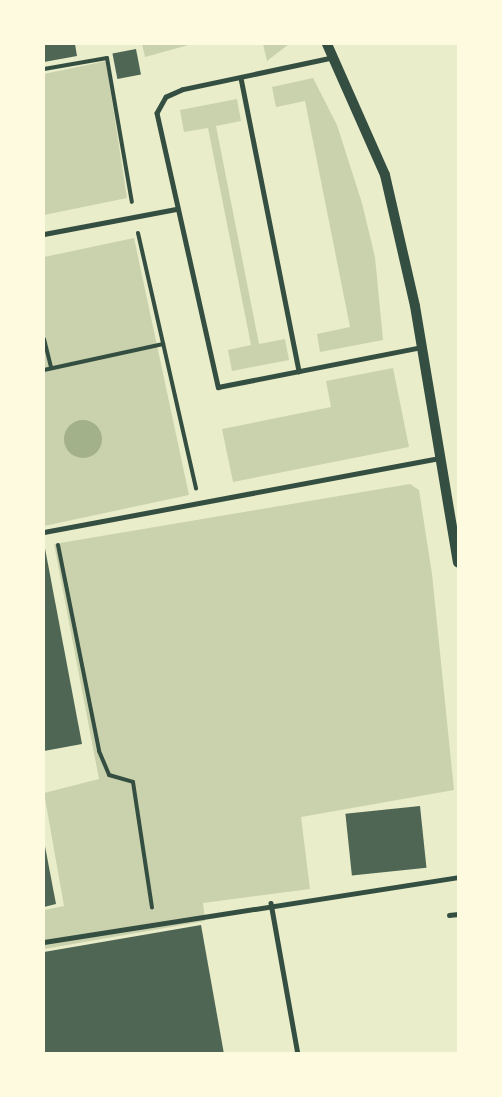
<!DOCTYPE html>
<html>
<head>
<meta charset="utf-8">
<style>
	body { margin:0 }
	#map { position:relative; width:502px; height:1097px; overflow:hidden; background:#e9edc9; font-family:"Fira Sans Condensed",sans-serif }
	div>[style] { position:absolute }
	.green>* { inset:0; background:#cad2ad }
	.water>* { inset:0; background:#a3b18a }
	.round { border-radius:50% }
	.building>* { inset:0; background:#4f6655; transform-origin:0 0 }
	.path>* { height:4px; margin:-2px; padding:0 2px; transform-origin:2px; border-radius:2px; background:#344e41 }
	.service>* { height:4.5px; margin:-2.25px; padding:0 2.25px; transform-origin:2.25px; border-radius:2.25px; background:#344e41 }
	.tertiary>* { height:10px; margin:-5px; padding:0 5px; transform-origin:5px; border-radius:5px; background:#344e41 }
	span { translate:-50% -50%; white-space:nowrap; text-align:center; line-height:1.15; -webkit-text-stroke:4.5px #fefae0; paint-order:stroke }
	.frame { position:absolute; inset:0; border:45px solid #fefae0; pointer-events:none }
</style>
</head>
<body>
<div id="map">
	<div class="green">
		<i style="clip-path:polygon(142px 44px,192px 44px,145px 57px)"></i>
		<i style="clip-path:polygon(263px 44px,289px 44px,267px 61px)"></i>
		<i style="clip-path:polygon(106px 61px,127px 198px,44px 215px,44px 74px)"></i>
		<i style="clip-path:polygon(313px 78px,337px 125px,362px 203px,375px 257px,383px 340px,320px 352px,317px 334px,350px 327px,305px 101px,276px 107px,272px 87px)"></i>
		<i style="clip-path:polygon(237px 99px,241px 121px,216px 126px,259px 344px,285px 339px,289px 360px,232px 371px,228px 350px,251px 345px,208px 128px,184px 132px,180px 110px)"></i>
		<i style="clip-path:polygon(134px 238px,189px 495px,44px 526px,44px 257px)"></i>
		<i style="clip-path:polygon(393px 368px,409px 447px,233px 482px,222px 429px,331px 407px,326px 381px)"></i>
		<i style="clip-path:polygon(410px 484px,419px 490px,432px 574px,454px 790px,301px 817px,310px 889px,203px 903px,205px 921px,44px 949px,44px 910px,64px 906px,44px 793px,99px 779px,54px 544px)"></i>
	</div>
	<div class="water">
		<i class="round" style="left:64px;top:420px;width:38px;height:38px"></i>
	</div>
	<div class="building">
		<i style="clip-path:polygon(44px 44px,75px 44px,77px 56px,44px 62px)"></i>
		<i style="left:136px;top:49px;width:26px;height:24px;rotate:79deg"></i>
		<i style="clip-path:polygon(44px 543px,82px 744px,44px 751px)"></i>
		<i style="left:420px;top:806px;width:62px;height:75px;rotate:84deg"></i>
		<i style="clip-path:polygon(44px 841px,56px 904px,44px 907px)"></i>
		<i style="clip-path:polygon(201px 925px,224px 1054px,44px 1054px,44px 952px)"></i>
	</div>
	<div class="path">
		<i style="left:44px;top:69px;width:64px;rotate:-9.9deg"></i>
		<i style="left:107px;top:58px;width:146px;rotate:80.2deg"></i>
		<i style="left:138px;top:233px;width:262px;rotate:77.2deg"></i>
		<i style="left:44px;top:339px;width:30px;rotate:76deg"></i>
		<i style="left:44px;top:370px;width:122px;rotate:-12.3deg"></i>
		<i style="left:58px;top:545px;width:210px;rotate:78.7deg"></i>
		<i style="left:99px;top:751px;width:26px;rotate:67deg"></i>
		<i style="left:109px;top:775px;width:25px;rotate:16deg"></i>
		<i style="left:133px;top:782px;width:127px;rotate:81.4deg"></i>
	</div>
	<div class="service">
		<i style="left:332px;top:58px;width:153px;rotate:168deg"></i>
		<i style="left:182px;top:90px;width:17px;rotate:156deg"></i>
		<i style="left:166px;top:97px;width:18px;rotate:119deg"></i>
		<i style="left:157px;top:113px;width:281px;rotate:77.4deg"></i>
		<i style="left:218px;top:387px;width:208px;rotate:-11.1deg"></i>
		<i style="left:241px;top:78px;width:299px;rotate:78.8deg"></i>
		<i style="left:44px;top:234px;width:134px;rotate:-10.7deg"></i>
		<i style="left:44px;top:532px;width:402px;rotate:-10.6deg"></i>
		<i style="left:271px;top:903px;width:153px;rotate:79.9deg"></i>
		<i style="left:449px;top:915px;width:9px;rotate:-6deg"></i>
		<i style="left:44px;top:942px;width:419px;rotate:-8.9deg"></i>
	</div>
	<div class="tertiary">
		<i style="left:327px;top:44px;width:143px;rotate:66.1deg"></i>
		<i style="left:385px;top:175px;width:134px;rotate:77.1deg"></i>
		<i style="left:415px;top:306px;width:260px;rotate:80.5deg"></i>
	</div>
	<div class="frame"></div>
</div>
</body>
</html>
